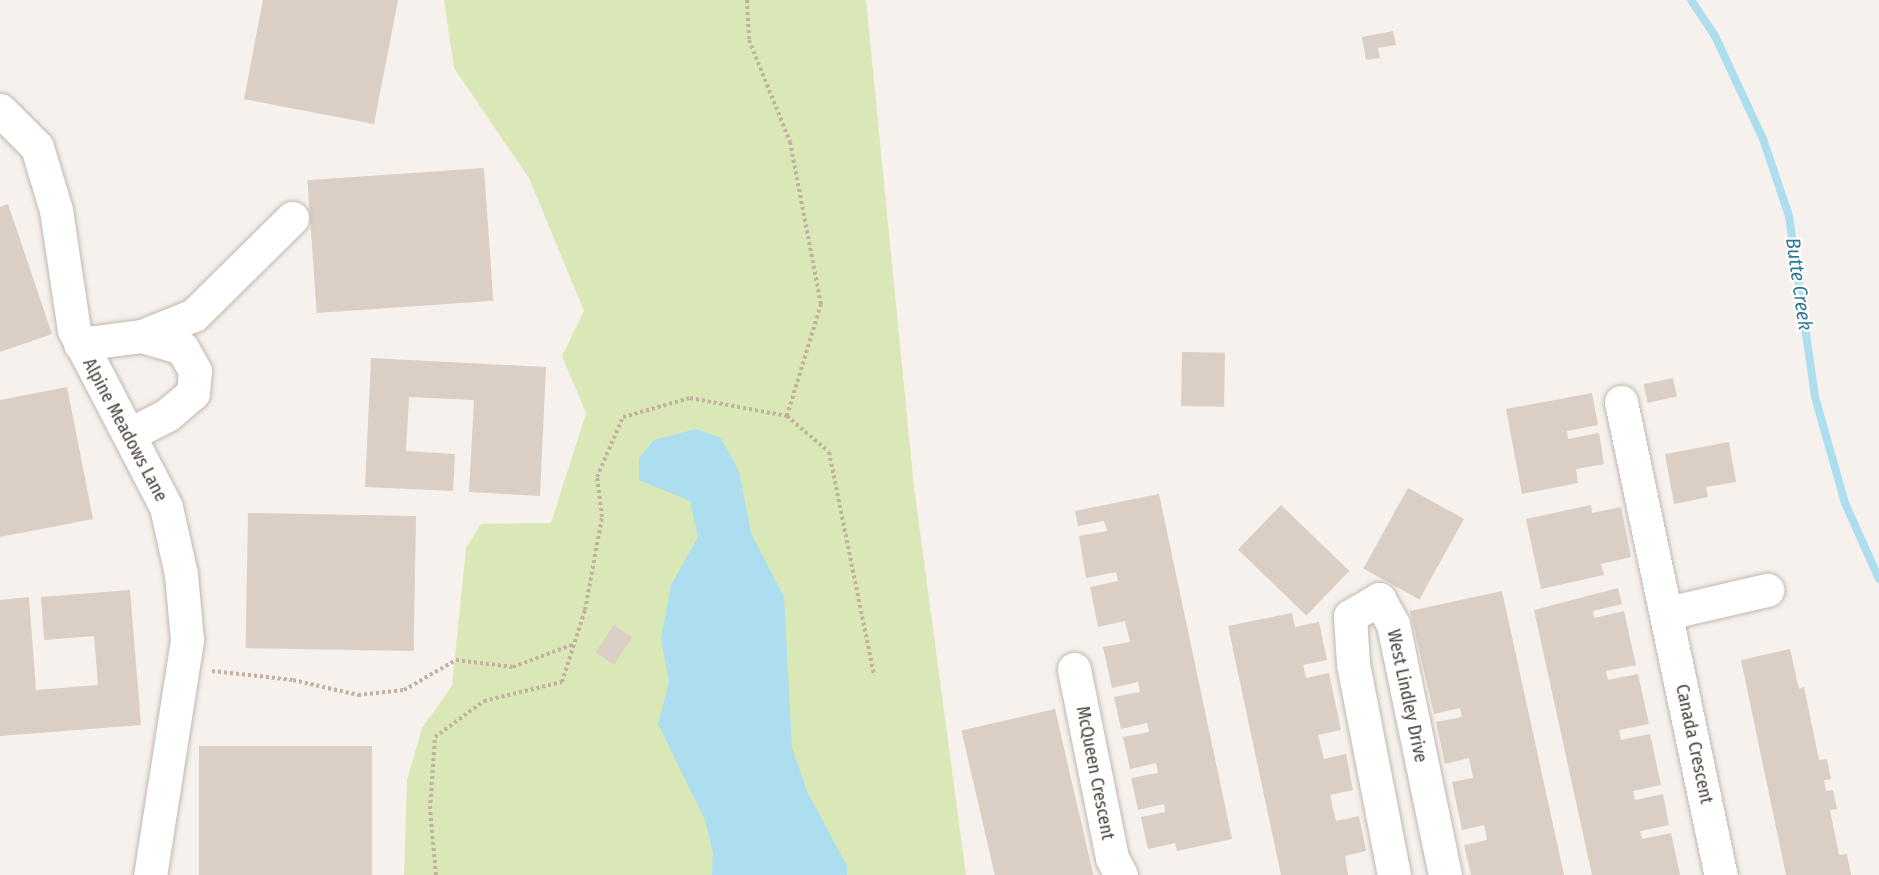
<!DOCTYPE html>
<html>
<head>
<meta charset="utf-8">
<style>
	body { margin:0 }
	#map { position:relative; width:1879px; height:875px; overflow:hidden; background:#f6f1ec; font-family:"Fira Sans Condensed",sans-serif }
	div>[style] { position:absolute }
	.green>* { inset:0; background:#dae8b7 }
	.water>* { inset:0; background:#acdeef }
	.stream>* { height:8px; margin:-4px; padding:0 4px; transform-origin:4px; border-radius:4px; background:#acdeef }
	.building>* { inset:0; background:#dacec5; transform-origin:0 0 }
	.path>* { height:4px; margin-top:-2px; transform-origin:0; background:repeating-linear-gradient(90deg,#c3b1a0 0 3px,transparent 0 6px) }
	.roads { filter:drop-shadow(0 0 2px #c1b8af) drop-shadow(0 0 2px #c1b8af) }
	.minor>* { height:33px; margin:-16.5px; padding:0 16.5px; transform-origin:16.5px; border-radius:16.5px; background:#fff }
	span { translate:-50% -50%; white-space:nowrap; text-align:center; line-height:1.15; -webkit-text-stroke:4.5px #fff; paint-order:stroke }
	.street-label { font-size:18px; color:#4a413a }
	.water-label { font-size:20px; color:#2d7994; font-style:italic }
</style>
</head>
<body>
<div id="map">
	<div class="green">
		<i style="clip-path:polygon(444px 0,866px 0,914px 487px,966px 875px,404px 875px,407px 780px,422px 728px,452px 686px,466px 548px,481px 524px,551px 523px,586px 413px,562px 356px,584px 311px,529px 178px,454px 68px)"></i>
	</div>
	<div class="water">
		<i style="clip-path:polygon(696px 429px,721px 438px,739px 471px,751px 533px,784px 597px,792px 748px,808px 793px,847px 866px,847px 875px,712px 875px,713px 854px,705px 820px,658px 724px,669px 683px,661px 638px,671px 585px,698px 537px,690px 501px,639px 480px,639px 458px,654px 440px)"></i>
	</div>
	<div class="stream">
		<i style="left:1691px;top:0;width:43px;rotate:56.3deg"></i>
		<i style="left:1715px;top:36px;width:114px;rotate:65deg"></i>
		<i style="left:1763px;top:139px;width:81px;rotate:71.3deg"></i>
		<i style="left:1789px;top:216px;width:183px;rotate:81.8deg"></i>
		<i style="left:1815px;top:397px;width:110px;rotate:74.2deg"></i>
		<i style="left:1845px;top:503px;width:83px;rotate:65.9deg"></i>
	</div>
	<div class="building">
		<i style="clip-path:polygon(263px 0,398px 0,374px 124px,244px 99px)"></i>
		<i style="clip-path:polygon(1393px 31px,1396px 45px,1378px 48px,1380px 58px,1366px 60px,1362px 37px)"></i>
		<i style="left:484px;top:168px;width:133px;height:177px;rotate:86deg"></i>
		<i style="clip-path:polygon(8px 204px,52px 334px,0 352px,0 207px)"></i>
		<i style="left:1182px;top:352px;width:43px;height:54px;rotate:1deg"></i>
		<i style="clip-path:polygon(371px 358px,546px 367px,540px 496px,469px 492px,474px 400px,409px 397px,406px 451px,455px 454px,453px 491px,365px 487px)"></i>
		<i style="left:1673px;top:378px;width:19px;height:30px;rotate:78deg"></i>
		<i style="clip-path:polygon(67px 387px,93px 519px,0 537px,0 400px)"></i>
		<i style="clip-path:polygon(1592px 393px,1598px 425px,1567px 431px,1568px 439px,1599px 433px,1604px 464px,1576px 469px,1578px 483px,1522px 494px,1506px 409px)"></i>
		<i style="clip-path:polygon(1729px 442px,1736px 482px,1706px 487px,1708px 497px,1674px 504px,1665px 454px)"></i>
		<i style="left:1408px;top:488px;width:64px;height:92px;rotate:29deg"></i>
		<i style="clip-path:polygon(1159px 494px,1232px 839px,1177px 851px,1175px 843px,1148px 849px,1141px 817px,1165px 812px,1164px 804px,1138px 810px,1131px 778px,1158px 773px,1156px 763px,1130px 769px,1123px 737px,1149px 732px,1147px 723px,1121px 729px,1114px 697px,1140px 692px,1138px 682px,1112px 688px,1103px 647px,1130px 642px,1125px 621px,1098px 627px,1090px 587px,1118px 581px,1116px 572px,1086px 578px,1079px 536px,1107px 531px,1104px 521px,1078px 526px,1075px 511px)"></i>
		<i style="left:1281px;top:505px;width:95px;height:62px;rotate:44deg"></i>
		<i style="clip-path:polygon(1591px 505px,1592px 513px,1621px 507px,1631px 557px,1601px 564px,1604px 575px,1541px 589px,1526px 519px)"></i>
		<i style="left:248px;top:513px;width:168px;height:135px;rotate:1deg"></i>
		<i style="clip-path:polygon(1618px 588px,1622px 604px,1593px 611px,1594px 618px,1624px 611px,1636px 665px,1606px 671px,1608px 680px,1638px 674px,1649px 724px,1619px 730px,1621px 740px,1650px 734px,1661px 785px,1633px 791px,1635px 800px,1663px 794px,1669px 825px,1640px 831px,1642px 839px,1671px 833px,1680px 875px,1592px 875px,1534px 610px)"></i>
		<i style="clip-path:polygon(130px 590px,141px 725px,0 736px,0 600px,29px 597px,36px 690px,98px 685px,94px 636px,44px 640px,41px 597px)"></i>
		<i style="clip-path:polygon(1502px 591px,1564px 875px,1471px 875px,1464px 845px,1487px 840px,1484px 825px,1462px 830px,1452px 782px,1473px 778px,1469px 758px,1445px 764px,1436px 722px,1462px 717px,1460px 708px,1434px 714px,1410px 611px)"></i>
		<i style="clip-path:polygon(1292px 613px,1295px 627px,1319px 622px,1327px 660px,1303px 665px,1306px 678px,1329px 673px,1341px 730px,1318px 735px,1324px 759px,1346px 754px,1353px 790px,1330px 795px,1336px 821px,1359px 816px,1366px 851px,1345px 856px,1348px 875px,1281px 875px,1228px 626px)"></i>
		<i style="left:614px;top:625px;width:22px;height:33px;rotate:34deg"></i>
		<i style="clip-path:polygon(1790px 649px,1799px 689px,1804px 687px,1819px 760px,1827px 759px,1831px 779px,1824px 780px,1826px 791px,1833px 790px,1837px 809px,1830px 810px,1839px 855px,1847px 854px,1851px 875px,1786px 875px,1741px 660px)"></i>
		<i style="left:1055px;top:709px;width:170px;height:96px;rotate:77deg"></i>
		<i style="left:199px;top:746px;width:173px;height:129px"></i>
	</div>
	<div class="path">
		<i style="left:747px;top:0;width:40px;rotate:87.1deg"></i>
		<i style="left:749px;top:40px;width:110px;rotate:68.1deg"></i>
		<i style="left:790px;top:142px;width:165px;rotate:79.2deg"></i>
		<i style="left:821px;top:304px;width:117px;rotate:106.9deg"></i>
		<i style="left:212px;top:671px;width:81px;rotate:6.3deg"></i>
		<i style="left:293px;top:680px;width:67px;rotate:13deg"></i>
		<i style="left:358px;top:695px;width:46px;rotate:-6.2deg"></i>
		<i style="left:404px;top:690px;width:60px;rotate:-30deg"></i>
		<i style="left:456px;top:660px;width:57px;rotate:7deg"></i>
		<i style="left:513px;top:667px;width:65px;rotate:-20.7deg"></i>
		<i style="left:436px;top:875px;width:66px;rotate:-95.2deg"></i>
		<i style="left:430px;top:809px;width:72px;rotate:-86deg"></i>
		<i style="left:435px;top:737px;width:61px;rotate:-36.3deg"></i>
		<i style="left:484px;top:701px;width:80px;rotate:-13.7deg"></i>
		<i style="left:562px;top:682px;width:76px;rotate:-72.3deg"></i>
		<i style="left:585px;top:610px;width:95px;rotate:-79.6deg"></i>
		<i style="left:602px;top:517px;width:40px;rotate:-97.1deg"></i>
		<i style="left:597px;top:477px;width:65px;rotate:-66.6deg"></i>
		<i style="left:623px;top:417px;width:70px;rotate:-15.8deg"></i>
		<i style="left:690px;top:398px;width:99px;rotate:10.5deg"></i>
		<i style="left:787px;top:416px;width:55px;rotate:40.6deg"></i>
		<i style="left:829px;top:452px;width:228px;rotate:78.6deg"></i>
	</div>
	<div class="roads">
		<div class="minor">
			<i style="left:0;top:110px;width:52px;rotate:45deg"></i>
			<i style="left:37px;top:147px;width:66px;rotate:73.2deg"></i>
			<i style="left:56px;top:210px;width:121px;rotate:81.5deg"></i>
			<i style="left:74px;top:330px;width:199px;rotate:62.5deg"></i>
			<i style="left:166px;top:507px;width:69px;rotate:77.4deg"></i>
			<i style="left:181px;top:574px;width:66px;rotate:84.8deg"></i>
			<i style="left:187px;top:640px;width:238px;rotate:98.9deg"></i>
			<i style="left:80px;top:344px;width:63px;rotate:-7.4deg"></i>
			<i style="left:142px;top:336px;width:56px;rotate:-22deg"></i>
			<i style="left:194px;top:315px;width:138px;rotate:-44.7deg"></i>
			<i style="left:1621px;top:402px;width:483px;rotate:78.1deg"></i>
			<i style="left:130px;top:434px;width:42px;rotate:-27.2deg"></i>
			<i style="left:167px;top:415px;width:34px;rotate:-40deg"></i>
			<i style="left:193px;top:393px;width:22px;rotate:-85deg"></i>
			<i style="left:195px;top:371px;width:26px;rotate:-119deg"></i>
			<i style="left:182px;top:348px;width:42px;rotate:-163.3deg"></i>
			<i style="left:1667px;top:613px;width:103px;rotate:-13deg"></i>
			<i style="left:1074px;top:669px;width:193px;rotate:78.6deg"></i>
			<i style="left:1112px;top:858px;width:19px;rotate:62deg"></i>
			<i style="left:1394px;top:875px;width:215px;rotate:-101deg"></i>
			<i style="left:1353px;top:664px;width:48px;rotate:-93.6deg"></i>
			<i style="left:1350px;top:616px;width:34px;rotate:-30deg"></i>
			<i style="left:1379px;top:599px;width:29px;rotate:61deg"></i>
			<i style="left:1393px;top:624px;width:256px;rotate:78.3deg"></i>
		</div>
	</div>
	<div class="street-label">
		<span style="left:125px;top:430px;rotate:62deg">Alpine Meadows Lane</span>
		<span style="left:1407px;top:696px;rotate:78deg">West Lindley Drive</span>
		<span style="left:1694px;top:744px;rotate:78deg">Canada Crescent</span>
		<span style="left:1095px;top:773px;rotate:79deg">McQueen Crescent</span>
	</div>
	<div class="water-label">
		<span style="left:1799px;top:284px;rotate:82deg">Butte Creek</span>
	</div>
</div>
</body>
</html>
